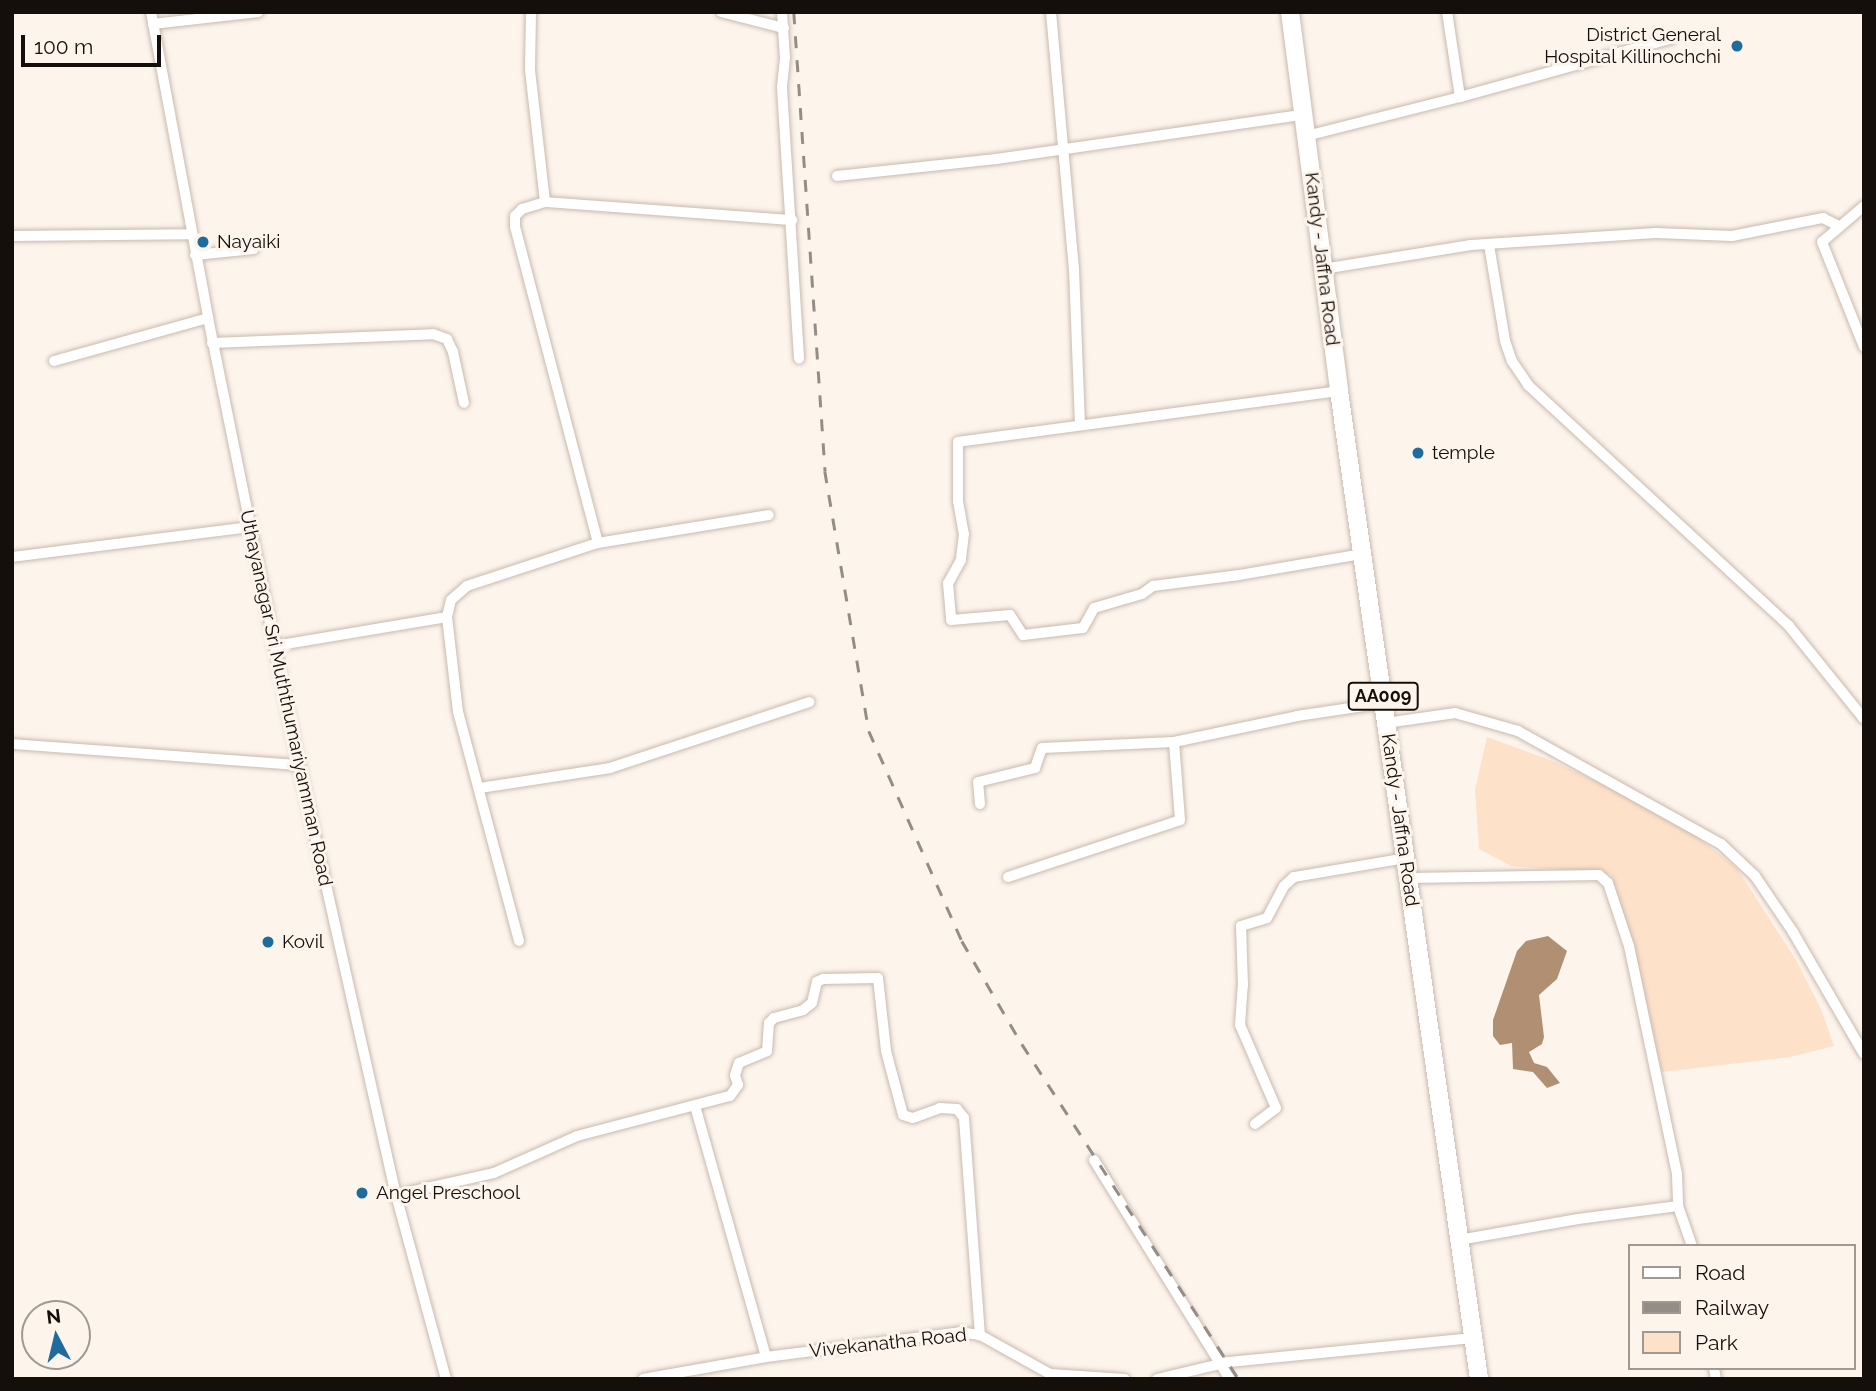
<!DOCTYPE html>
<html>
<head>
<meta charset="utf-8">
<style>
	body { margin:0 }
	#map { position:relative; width:1876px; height:1391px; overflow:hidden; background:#fdf4ec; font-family:Raleway,sans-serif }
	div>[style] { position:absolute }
	.green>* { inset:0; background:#fee1c9 }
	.water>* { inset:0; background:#b08f73 }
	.roads { filter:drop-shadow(0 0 2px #c8baae) drop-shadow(0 0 2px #c8baae) }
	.minor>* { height:10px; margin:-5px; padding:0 5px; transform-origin:5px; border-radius:5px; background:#fff }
	.trunk>* { height:18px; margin:-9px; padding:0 9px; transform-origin:9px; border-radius:9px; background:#fff }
	.rail>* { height:2.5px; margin-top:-1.25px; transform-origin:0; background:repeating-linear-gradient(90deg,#948d87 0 12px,transparent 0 24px) }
	.dots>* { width:19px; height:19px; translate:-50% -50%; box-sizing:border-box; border:4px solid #fdf4ec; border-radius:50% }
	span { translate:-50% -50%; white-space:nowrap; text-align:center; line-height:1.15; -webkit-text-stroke:6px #fdf4ec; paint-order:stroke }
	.shield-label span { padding:2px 5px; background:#fdf4ec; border:2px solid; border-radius:5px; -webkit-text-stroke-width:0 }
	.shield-label { font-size:18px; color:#140f0b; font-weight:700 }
	.poi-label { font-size:19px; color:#140f0b }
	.right { translate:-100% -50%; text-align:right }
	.left { translate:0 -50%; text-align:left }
	.street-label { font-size:19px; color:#140f0b }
	.frame { position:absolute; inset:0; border:14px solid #140f0b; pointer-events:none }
	.legend { position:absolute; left:1628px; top:1244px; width:228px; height:126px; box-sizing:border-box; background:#fdf4ec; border:2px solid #a09892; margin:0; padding:9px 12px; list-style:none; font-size:21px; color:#140f0b }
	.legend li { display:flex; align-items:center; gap:14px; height:35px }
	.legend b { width:35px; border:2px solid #a09892 }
	.north { position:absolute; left:21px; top:1300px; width:70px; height:70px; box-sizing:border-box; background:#fdf4ec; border:2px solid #a09892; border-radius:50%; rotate:353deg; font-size:19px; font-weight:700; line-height:28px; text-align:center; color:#140f0b }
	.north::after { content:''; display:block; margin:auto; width:24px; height:32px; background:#1e6c9e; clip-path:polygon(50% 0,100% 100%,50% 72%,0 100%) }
	.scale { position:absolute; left:21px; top:35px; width:140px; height:32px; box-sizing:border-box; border:4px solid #140f0b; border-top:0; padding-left:9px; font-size:21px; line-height:24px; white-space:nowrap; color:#140f0b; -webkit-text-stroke:5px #fdf4ec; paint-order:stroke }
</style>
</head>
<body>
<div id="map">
	<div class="green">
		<i style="clip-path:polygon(1487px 737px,1555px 762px,1610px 788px,1692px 833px,1736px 867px,1796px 960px,1821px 1009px,1834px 1046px,1790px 1057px,1662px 1072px,1611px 874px,1511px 866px,1479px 849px,1475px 790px)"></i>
	</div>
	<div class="water">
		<i style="clip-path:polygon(1548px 936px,1567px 951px,1557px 979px,1539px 995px,1544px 1037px,1542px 1044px,1529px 1052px,1534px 1063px,1547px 1067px,1560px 1083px,1547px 1088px,1533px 1072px,1513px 1069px,1512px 1043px,1500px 1045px,1493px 1036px,1493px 1020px,1517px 951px,1526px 941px)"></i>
	</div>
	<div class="roads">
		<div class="minor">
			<i style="left:151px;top:12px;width:311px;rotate:79.4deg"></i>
			<i style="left:208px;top:318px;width:456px;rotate:78.5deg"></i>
			<i style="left:299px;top:765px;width:441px;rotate:77.3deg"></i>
			<i style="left:396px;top:1195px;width:191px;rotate:74.8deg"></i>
			<i style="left:531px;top:12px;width:58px;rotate:91deg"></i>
			<i style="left:530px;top:70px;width:133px;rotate:83.5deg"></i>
			<i style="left:721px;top:12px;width:65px;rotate:14.3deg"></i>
			<i style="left:782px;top:12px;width:46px;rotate:86.3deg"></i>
			<i style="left:785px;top:58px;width:30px;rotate:96deg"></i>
			<i style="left:782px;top:88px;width:271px;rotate:86.4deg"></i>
			<i style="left:1051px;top:12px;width:258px;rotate:84.9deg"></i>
			<i style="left:1074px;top:269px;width:155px;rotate:87.8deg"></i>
			<i style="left:1447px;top:12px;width:86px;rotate:81.3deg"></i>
			<i style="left:153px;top:24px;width:106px;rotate:-6.5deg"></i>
			<i style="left:1306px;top:136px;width:159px;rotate:-14.2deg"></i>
			<i style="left:1460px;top:97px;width:221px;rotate:-15.5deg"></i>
			<i style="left:837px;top:176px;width:160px;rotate:-6.1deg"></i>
			<i style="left:996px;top:159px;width:310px;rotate:-8.2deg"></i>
			<i style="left:1864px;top:206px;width:55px;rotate:139.4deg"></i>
			<i style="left:1822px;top:242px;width:113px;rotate:68.2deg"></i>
			<i style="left:12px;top:236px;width:179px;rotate:-0.6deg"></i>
			<i style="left:1489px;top:245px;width:97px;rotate:80.5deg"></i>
			<i style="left:1505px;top:341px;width:21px;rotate:71deg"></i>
			<i style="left:1512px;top:361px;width:29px;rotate:56deg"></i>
			<i style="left:1528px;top:385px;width:355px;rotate:42.7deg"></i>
			<i style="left:1789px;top:626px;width:119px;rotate:51.1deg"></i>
			<i style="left:195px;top:255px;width:59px;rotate:-5.8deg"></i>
			<i style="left:1323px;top:269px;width:150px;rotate:-9.2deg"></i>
			<i style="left:1471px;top:245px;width:185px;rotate:-3.7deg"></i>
			<i style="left:1656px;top:233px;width:76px;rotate:2.3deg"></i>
			<i style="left:1732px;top:236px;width:93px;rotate:-11.2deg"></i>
			<i style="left:1823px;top:218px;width:18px;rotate:27deg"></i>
			<i style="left:212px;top:343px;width:221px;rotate:-2.3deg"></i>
			<i style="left:433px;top:334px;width:15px;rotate:20deg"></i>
			<i style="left:447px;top:339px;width:14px;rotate:65deg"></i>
			<i style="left:453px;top:352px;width:52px;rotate:77.8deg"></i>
			<i style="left:54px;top:361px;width:160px;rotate:-15.6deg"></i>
			<i style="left:1339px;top:391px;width:384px;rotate:172.4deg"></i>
			<i style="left:958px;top:442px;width:59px;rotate:90deg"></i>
			<i style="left:958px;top:501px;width:34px;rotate:80deg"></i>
			<i style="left:964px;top:534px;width:26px;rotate:97deg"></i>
			<i style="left:961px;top:560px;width:26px;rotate:119deg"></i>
			<i style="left:948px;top:583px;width:37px;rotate:85deg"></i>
			<i style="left:951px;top:620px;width:59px;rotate:-4.8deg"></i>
			<i style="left:1010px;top:615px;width:24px;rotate:57deg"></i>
			<i style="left:1023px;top:635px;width:60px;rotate:-6.7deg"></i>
			<i style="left:1083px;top:628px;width:23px;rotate:-61deg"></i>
			<i style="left:1094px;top:608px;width:50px;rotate:-16.3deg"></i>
			<i style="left:1142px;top:594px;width:14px;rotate:-36deg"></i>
			<i style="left:1153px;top:586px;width:87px;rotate:-7.3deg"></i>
			<i style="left:1239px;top:575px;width:125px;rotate:-9.7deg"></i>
			<i style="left:598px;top:543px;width:327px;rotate:-104.7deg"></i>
			<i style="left:515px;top:227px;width:11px;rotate:-90deg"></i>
			<i style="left:515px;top:216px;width:10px;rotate:-45deg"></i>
			<i style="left:522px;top:209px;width:24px;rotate:-17deg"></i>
			<i style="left:545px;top:202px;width:248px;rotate:4.2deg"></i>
			<i style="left:12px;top:557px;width:239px;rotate:-7.2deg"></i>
			<i style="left:274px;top:646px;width:175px;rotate:-9.5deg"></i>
			<i style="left:1386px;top:723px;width:70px;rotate:-8.2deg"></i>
			<i style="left:1455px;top:713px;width:66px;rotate:15.9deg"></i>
			<i style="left:1518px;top:731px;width:232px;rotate:29.1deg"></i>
			<i style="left:1721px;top:844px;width:47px;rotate:43.3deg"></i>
			<i style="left:1755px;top:876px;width:68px;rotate:55.8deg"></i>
			<i style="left:1793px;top:932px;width:141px;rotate:59.8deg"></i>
			<i style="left:12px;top:744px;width:288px;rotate:4.2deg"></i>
			<i style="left:480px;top:788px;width:132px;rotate:-8.7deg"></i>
			<i style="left:610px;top:768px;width:210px;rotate:-18.3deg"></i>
			<i style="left:980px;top:804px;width:22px;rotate:-95deg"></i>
			<i style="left:978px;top:782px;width:59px;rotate:-13.8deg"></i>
			<i style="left:1035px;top:768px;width:21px;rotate:-71deg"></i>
			<i style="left:1042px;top:748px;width:132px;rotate:-2.6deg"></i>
			<i style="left:1174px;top:742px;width:126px;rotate:-11.9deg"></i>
			<i style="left:1297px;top:716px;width:88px;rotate:-8.5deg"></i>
			<i style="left:1008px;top:877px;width:181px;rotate:-18.3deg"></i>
			<i style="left:1180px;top:820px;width:78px;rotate:-94.4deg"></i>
			<i style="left:1408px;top:878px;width:191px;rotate:-0.9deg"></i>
			<i style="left:1599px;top:875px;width:12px;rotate:42deg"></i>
			<i style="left:1608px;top:883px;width:66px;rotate:71.6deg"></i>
			<i style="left:1629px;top:946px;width:233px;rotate:78.1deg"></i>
			<i style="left:1677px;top:1174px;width:32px;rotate:88deg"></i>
			<i style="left:1678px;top:1206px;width:42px;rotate:70.7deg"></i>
			<i style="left:519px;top:941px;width:237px;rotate:-104.9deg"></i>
			<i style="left:458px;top:712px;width:96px;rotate:-96.6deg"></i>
			<i style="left:447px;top:617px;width:17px;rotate:-77deg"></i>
			<i style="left:451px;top:600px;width:21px;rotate:-41deg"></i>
			<i style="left:467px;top:586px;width:138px;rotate:-18.2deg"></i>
			<i style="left:598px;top:543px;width:173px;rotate:-9.3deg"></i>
			<i style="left:695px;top:1106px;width:261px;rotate:74.2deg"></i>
			<i style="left:1255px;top:1124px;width:26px;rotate:-37deg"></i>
			<i style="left:1276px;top:1108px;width:90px;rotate:-113.4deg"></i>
			<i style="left:1240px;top:1025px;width:39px;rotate:-86deg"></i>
			<i style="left:1243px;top:986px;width:60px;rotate:-91.9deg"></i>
			<i style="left:1241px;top:926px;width:27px;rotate:-17deg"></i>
			<i style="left:1267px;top:918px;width:36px;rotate:-62deg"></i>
			<i style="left:1284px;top:886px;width:13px;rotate:-42deg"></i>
			<i style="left:1294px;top:877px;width:114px;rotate:-9.6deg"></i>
			<i style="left:1094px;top:1160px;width:258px;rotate:58.2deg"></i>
			<i style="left:396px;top:1195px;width:100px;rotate:-12.7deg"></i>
			<i style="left:494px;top:1173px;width:91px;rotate:-24deg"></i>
			<i style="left:577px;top:1136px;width:158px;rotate:-14.7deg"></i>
			<i style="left:730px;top:1096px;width:14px;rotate:-54deg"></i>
			<i style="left:738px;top:1085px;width:10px;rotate:-107deg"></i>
			<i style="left:735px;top:1075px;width:13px;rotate:-72deg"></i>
			<i style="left:739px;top:1063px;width:30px;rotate:-23deg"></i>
			<i style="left:767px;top:1051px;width:28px;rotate:-86deg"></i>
			<i style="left:769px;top:1023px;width:7px;rotate:-45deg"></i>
			<i style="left:774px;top:1018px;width:30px;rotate:-15deg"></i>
			<i style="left:803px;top:1010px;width:11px;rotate:-38deg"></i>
			<i style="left:812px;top:1003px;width:22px;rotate:-77deg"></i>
			<i style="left:817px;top:982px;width:7px;rotate:-27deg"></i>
			<i style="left:823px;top:979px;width:55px;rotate:-1deg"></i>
			<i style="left:878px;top:978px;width:73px;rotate:83.7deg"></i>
			<i style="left:886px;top:1051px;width:66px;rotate:75.1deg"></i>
			<i style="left:903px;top:1115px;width:10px;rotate:17deg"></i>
			<i style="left:913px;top:1118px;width:29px;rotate:-20deg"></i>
			<i style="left:940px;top:1108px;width:17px;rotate:3deg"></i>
			<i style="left:957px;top:1109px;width:11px;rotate:52deg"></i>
			<i style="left:964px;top:1118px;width:218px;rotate:85.8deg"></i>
			<i style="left:1459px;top:1240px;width:121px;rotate:-10deg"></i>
			<i style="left:1578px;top:1219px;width:101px;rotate:-7.4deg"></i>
			<i style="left:1714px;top:1368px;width:11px;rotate:80deg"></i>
			<i style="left:643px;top:1379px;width:125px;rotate:-10.1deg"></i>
			<i style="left:766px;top:1357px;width:196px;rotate:-7.3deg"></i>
			<i style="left:960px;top:1332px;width:20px;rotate:9deg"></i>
			<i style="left:980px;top:1335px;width:80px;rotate:29.1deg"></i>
			<i style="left:1050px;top:1374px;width:75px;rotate:3.8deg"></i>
			<i style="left:1157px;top:1379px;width:74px;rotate:-13.3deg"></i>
			<i style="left:1229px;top:1362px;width:245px;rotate:-5.6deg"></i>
		</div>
		<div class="trunk">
			<i style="left:1290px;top:12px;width:382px;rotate:82.6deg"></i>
			<i style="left:1339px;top:391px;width:998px;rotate:81.93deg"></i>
		</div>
	</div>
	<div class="rail">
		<i style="left:794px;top:12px;width:460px;rotate:86.1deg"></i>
		<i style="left:825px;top:471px;width:264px;rotate:80.4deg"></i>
		<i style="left:869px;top:731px;width:230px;rotate:66.1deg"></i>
		<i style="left:962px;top:941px;width:119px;rotate:59.8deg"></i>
		<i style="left:1022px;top:1044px;width:399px;rotate:57.1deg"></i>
	</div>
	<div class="dots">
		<i style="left:1737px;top:46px;background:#1e6c9e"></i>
		<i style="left:203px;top:242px;background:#1e6c9e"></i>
		<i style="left:1418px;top:453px;background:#1e6c9e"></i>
		<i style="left:268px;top:942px;background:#1e6c9e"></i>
		<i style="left:362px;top:1193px;background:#1e6c9e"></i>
	</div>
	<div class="shield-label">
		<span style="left:1383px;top:696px">AA009</span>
	</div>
	<div class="poi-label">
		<span class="right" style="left:1721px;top:46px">District General<br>Hospital Killinochchi</span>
		<span class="left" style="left:217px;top:242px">Nayaiki</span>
		<span class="left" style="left:1432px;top:453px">temple</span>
		<span class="left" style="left:282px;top:942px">Kovil</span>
		<span class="left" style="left:376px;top:1193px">Angel Preschool</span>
	</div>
	<div class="street-label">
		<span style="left:1322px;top:259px;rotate:83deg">Kandy - Jaffna Road</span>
		<span style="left:286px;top:698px;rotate:78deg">Uthayanagar Sri Muththumariyamman Road</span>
		<span style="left:1400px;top:820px;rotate:82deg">Kandy - Jaffna Road</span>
		<span style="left:888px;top:1343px;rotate:-6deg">Vivekanatha Road</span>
	</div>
	<div class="frame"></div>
	<ul class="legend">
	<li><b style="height:9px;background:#fff"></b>Road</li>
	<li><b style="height:9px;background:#948d87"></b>Railway</li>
	<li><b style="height:19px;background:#fee1c9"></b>Park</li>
	</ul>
	<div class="north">N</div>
	<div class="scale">100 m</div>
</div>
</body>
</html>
